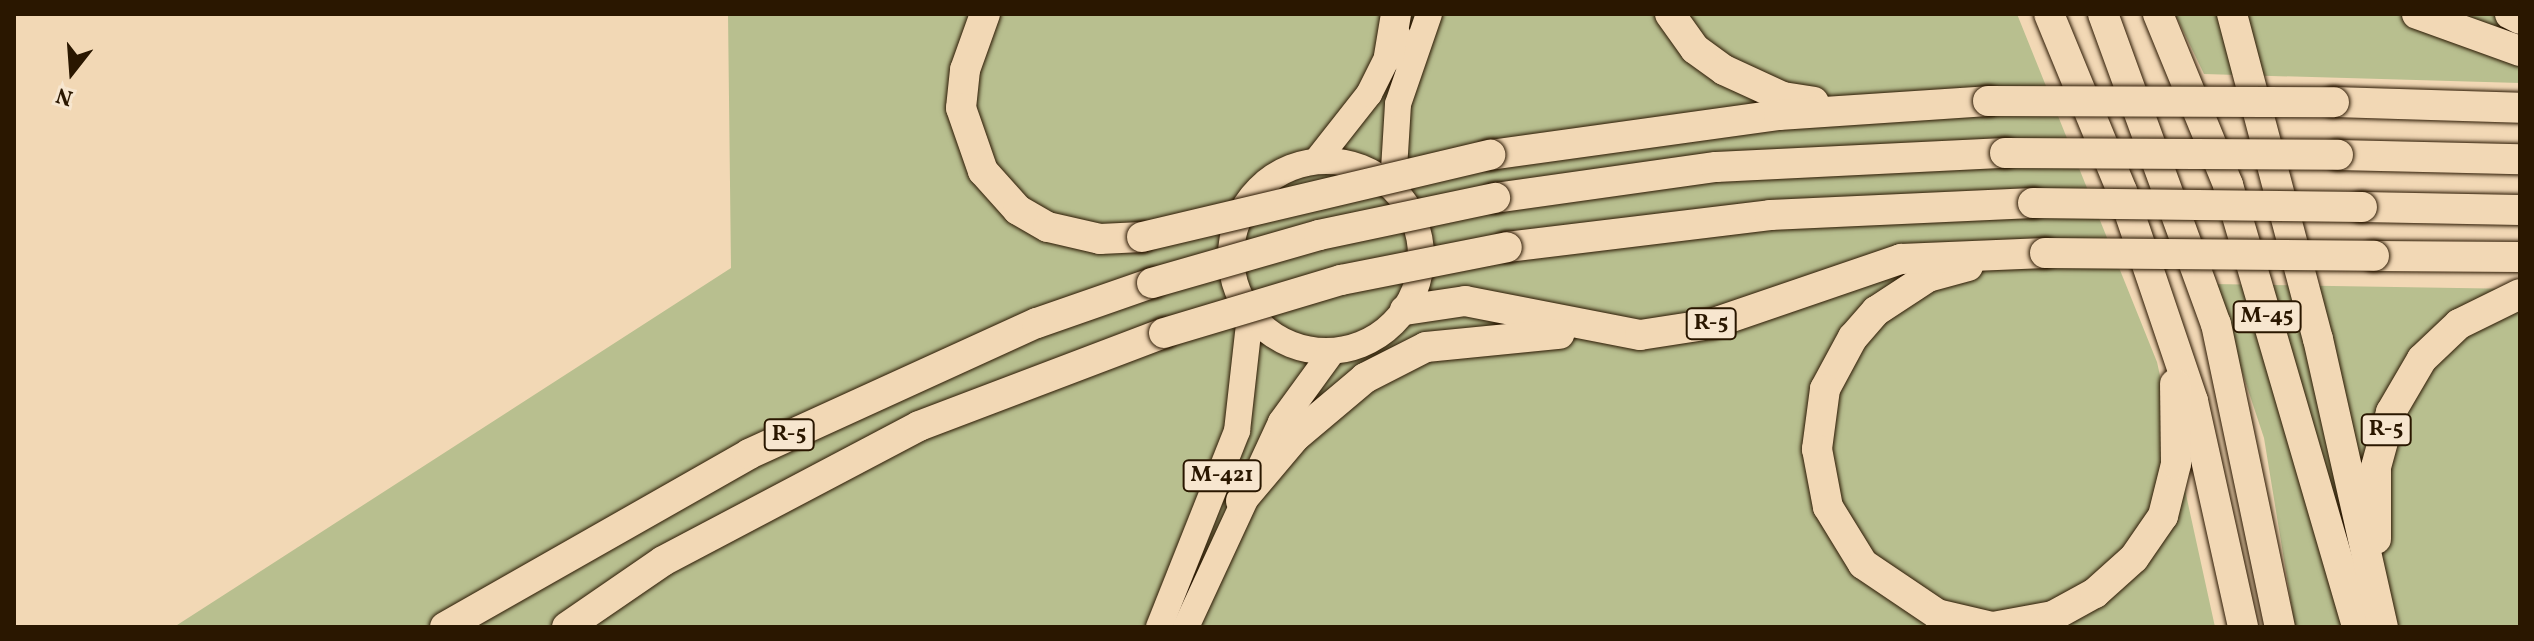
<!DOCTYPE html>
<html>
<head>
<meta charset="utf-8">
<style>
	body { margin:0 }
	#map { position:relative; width:2534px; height:641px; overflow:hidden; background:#f2d8b5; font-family:Vollkorn,serif }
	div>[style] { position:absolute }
	.green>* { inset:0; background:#b8bf8f }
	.roads { filter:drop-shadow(0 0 2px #2a1700) drop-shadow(0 0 2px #2a1700) }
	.primary>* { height:26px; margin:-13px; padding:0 13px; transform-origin:13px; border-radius:13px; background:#f2d8b5 }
	.primary>.ring { margin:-13px; padding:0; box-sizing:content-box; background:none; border:26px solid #f2d8b5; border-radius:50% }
	.motorway>* { height:30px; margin:-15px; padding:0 15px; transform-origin:15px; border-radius:15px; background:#f2d8b5 }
	.bridges { filter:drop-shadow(0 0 2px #2a1700) drop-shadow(0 0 2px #2a1700) }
	.motorway-bridge>* { height:30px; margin:-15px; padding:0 15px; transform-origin:15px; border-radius:15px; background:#f2d8b5 }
	span { translate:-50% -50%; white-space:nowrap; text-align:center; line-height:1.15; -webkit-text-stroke:6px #f7e6cf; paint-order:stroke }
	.shield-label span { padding:2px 6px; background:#f7e6cf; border:2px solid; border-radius:6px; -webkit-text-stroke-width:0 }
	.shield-label { font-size:22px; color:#2a1700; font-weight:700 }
	.frame { position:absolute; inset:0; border:16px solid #2a1700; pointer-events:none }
	.north { position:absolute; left:32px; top:32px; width:80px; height:80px; -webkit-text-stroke:6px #f7e6cf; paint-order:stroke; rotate:197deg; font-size:22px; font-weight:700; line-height:32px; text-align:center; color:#2a1700 }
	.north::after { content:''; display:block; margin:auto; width:28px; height:36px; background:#2a1700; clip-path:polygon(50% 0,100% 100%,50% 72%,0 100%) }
</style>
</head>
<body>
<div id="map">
	<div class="green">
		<i style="clip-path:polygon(728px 14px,2017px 14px,2157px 362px,2215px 627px,174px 627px,731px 268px)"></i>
		<i style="clip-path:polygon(2175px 14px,2520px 14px,2520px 83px,2204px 74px)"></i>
		<i style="clip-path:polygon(2213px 284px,2520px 289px,2520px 627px,2295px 627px,2264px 438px)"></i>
	</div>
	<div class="roads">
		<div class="primary">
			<i style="left:1317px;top:160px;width:84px;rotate:-51.8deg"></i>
			<i style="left:1369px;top:94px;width:65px;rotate:-63.4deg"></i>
			<i class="ring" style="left:1231px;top:161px;width:164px;height:164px"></i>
			<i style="left:1393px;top:186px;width:82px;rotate:-86.5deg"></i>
			<i style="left:1398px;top:104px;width:95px;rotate:-71deg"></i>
			<i style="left:1159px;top:627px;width:211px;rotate:-68.3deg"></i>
			<i style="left:1237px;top:431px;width:117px;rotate:-83.6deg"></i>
			<i style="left:1186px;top:627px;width:226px;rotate:-65.1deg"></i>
			<i style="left:1281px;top:422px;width:87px;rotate:-53.9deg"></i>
		</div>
		<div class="motorway">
			<i style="left:985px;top:14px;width:59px;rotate:109.7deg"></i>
			<i style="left:965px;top:70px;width:38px;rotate:96deg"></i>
			<i style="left:961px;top:108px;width:67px;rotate:70.8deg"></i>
			<i style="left:983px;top:171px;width:52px;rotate:48.1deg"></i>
			<i style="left:1018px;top:210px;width:34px;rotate:30deg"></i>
			<i style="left:1048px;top:227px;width:53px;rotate:13deg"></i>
			<i style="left:1100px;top:239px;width:42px;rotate:-2.7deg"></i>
			<i style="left:1670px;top:14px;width:43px;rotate:54.5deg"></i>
			<i style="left:1695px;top:49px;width:36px;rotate:36deg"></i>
			<i style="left:1724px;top:70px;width:65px;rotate:24.6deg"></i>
			<i style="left:1783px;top:97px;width:31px;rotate:9deg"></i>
			<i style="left:2049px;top:14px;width:191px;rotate:67.6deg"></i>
			<i style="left:2122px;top:191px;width:222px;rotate:71.3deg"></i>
			<i style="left:2193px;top:401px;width:231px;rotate:77.5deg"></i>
			<i style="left:2103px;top:14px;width:330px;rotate:70deg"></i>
			<i style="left:2216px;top:324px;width:310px;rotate:78.1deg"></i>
			<i style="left:2158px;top:14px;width:185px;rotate:67.7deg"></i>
			<i style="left:2228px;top:185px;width:460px;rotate:73.7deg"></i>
			<i style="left:2232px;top:14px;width:336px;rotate:75.2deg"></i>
			<i style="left:2318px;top:339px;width:295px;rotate:77.3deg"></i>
			<i style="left:2417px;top:14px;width:109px;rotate:19.8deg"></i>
			<i style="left:2510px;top:14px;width:11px;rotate:27deg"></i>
			<i style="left:1389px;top:56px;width:43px;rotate:-80.5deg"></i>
			<i style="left:2334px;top:102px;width:186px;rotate:1.8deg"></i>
			<i style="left:1490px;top:155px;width:292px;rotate:-7.9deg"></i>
			<i style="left:1779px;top:115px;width:209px;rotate:-3.8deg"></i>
			<i style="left:2338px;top:155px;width:182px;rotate:1.3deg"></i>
			<i style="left:1495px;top:198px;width:223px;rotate:-8deg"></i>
			<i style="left:1716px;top:167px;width:289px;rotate:-2.8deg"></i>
			<i style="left:2362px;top:207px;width:158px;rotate:1.1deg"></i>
			<i style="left:1507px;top:247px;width:265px;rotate:-6.9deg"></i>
			<i style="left:1770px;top:215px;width:263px;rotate:-2.6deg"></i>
			<i style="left:2374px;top:256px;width:146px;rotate:0.4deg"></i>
			<i style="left:1968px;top:266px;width:41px;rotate:164.6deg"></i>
			<i style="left:1928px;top:277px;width:62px;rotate:146.8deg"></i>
			<i style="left:1876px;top:311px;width:35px;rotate:131deg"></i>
			<i style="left:1853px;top:337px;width:59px;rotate:118.3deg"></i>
			<i style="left:1825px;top:389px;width:61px;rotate:97.6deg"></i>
			<i style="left:1817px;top:449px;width:59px;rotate:79.3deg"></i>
			<i style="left:1828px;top:507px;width:67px;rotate:58.4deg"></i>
			<i style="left:1863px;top:564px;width:89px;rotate:34deg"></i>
			<i style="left:1937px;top:614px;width:57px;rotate:13.3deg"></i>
			<i style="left:1405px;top:310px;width:61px;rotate:-8.5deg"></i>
			<i style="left:1465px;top:301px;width:178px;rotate:11deg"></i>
			<i style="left:1640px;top:335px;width:72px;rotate:-8.8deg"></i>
			<i style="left:1711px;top:324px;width:201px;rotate:-18.9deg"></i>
			<i style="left:1901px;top:259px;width:144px;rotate:-2.4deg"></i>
			<i style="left:1241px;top:501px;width:84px;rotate:-49.8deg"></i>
			<i style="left:1295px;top:437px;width:92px;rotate:-40.1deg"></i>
			<i style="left:1365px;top:378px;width:68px;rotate:-26.9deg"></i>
			<i style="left:1426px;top:347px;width:134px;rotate:-5.6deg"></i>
			<i style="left:2376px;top:539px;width:72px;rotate:-90deg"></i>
			<i style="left:2376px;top:467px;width:57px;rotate:-74.7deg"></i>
			<i style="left:2391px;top:412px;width:61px;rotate:-59.7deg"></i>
			<i style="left:2422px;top:359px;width:51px;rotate:-43.4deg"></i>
			<i style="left:2459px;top:324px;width:68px;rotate:-26.2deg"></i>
			<i style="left:445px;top:627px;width:350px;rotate:-29.6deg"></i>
			<i style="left:749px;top:454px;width:316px;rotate:-24.5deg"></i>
			<i style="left:1037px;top:323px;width:122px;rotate:-19.2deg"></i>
			<i style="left:567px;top:627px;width:116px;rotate:-34.5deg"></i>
			<i style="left:663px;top:561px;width:289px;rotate:-27.8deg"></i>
			<i style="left:919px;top:426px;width:262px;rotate:-20.8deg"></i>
			<i style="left:1993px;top:627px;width:61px;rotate:-10.4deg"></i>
			<i style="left:2053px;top:616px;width:48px;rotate:-28.7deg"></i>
			<i style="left:2095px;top:593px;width:52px;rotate:-41.9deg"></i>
			<i style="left:2134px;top:558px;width:51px;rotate:-55.4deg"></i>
			<i style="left:2163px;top:516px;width:54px;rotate:-76deg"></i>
			<i style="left:2176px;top:464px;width:80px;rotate:-90.7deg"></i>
		</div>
	</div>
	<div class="bridges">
		<div class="motorway-bridge">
			<i style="left:1988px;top:101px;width:346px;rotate:0.2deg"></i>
			<i style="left:2005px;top:153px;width:333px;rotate:0.3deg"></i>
			<i style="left:2033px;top:203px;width:329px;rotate:0.7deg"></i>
			<i style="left:1142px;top:237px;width:358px;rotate:-13.3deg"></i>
			<i style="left:2045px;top:253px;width:329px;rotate:0.5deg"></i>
			<i style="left:1152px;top:283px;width:174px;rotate:-16deg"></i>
			<i style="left:1319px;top:235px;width:180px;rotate:-11.9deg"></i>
			<i style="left:1164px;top:333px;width:185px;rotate:-16.7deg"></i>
			<i style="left:1341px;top:280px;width:169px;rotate:-11.2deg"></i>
		</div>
	</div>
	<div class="shield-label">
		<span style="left:2267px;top:317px">M-45</span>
		<span style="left:1711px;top:324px">R-5</span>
		<span style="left:2386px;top:430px">R-5</span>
		<span style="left:789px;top:435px">R-5</span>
		<span style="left:1222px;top:476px">M-421</span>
	</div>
	<div class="frame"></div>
	<div class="north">N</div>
</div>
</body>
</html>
